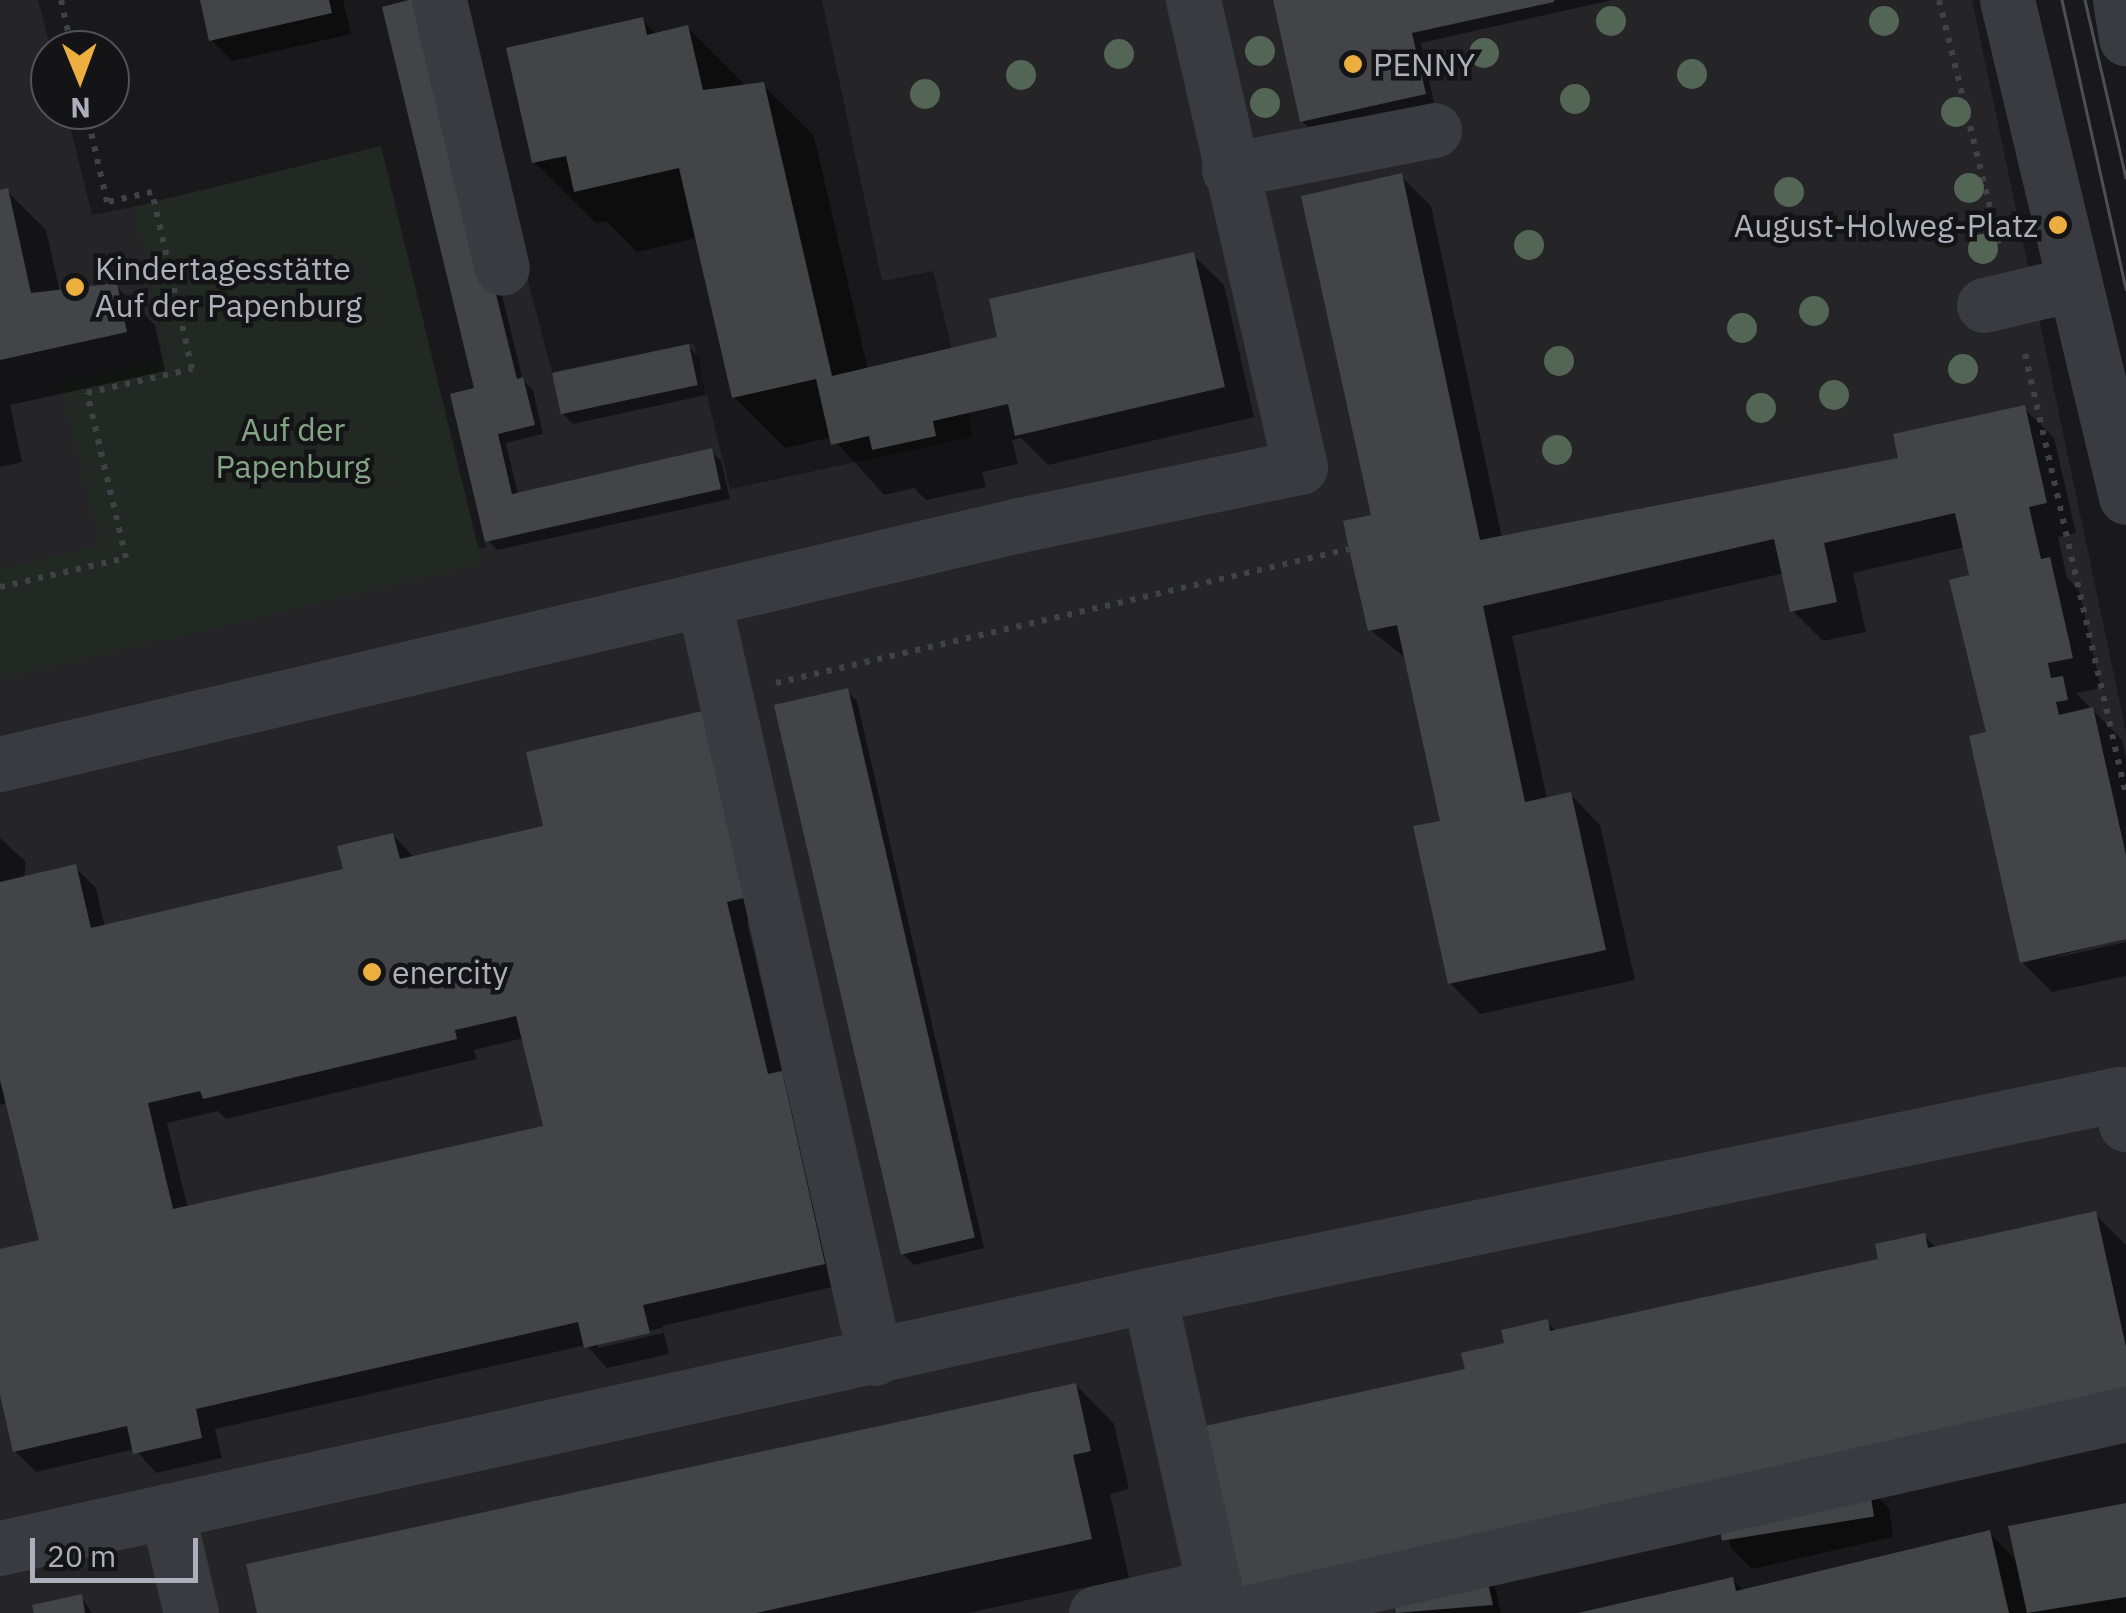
<!DOCTYPE html>
<html>
<head>
<meta charset="utf-8">
<style>
	body { margin:0 }
	#map { position:relative; width:2126px; height:1613px; overflow:hidden; background:#19191b; font-family:"IBM Plex Sans",sans-serif }
	div>[style] { position:absolute }
	.built>* { inset:0; background:#252528 }
	.green>* { inset:0; background:#212922 }
	.shadow>* { inset:0; background:#0007 }
	.building>* { inset:0; background:#434448; transform-origin:0 0 }
	.path>* { height:6px; margin-top:-3px; transform-origin:0; background:repeating-linear-gradient(90deg,#404247 0 5px,transparent 0 13px) }
	.minor>* { height:55px; margin:-27.5px; padding:0 27.5px; transform-origin:27.5px; border-radius:27.5px; background:#3a3b40 }
	.tram>* { height:2.5px; margin:-1.25px; padding:0 1.25px; transform-origin:1.25px; border-radius:1.25px; background:#4d4f55 }
	.trees>* { width:30px; height:30px; margin:-15px; border-radius:50%; background:#536555 }
	.dots>* { width:28px; height:28px; translate:-50% -50%; box-sizing:border-box; border:5px solid #141416; border-radius:50% }
	span { translate:-50% -50%; white-space:nowrap; text-align:center; line-height:1.15; -webkit-text-stroke:9px #141416; paint-order:stroke }
	.poi-label { font-size:32px; color:#acb0ba }
	.left { translate:0 -50%; text-align:left }
	.right { translate:-100% -50%; text-align:right }
	.park-label { font-size:32px; color:#83a485 }
	.north { position:absolute; left:30px; top:30px; width:100px; height:100px; box-sizing:border-box; background:#141416; border:2px solid #515258; border-radius:50%; rotate:179deg; font-size:28px; font-weight:700; line-height:40px; text-align:center; color:#acb0ba }
	.north::after { content:''; display:block; margin:auto; width:35px; height:45px; background:#ecae3f; clip-path:polygon(50% 0,100% 100%,50% 72%,0 100%) }
	.scale { position:absolute; left:30px; top:1538px; width:168px; height:45px; box-sizing:border-box; border:5px solid #acb0ba; border-top:0; padding-left:12px; font-size:30px; line-height:35px; white-space:nowrap; color:#acb0ba; -webkit-text-stroke:8px #141416; paint-order:stroke }
</style>
</head>
<body>
<div id="map">
	<div class="built">
		<i style="clip-path:polygon(0 0,38px 0,51px 50px,50px 110px,66px 110px,92px 215px,133px 207px,167px 357px,100px 546px,0 569px)"></i>
		<i style="clip-path:polygon(409px 0,454px 0,552px 372px,694px 343px,730px 489px,973px 437px,933px 271px,882px 281px,822px 0,1972px 0,2126px 732px,2126px 1435px,1391px 1592px,1395px 1613px,0 1613px,0 679px,295px 593px,486px 547px,450px 394px,474px 388px,382px 7px)"></i>
	</div>
	<div class="green">
		<i style="clip-path:polygon(381px 146px,482px 564px,0 679px,0 569px,100px 545px,60px 382px,167px 357px,133px 207px)"></i>
	</div>
	<div class="shadow">
		<i style="clip-path:polygon(202px 0,343px 0,351px 34px,232px 61px,212px 40px)"></i>
		<i style="clip-path:polygon(1275px 0,1612px 0,1421px 43px,1434px 103px,1312px 131px,1302px 121px)"></i>
		<i style="clip-path:polygon(431px 9px,523px 380px,533px 390px,543px 434px,506px 443px,518px 495px,711px 451px,721px 461px,730px 499px,497px 550px,488px 540px,477px 390px)"></i>
		<i style="clip-path:polygon(642px 20px,657px 35px,687px 27px,748px 88px,763px 85px,814px 136px,868px 370px,1000px 339px,1193px 255px,1224px 285px,1254px 417px,1048px 465px,1021px 438px,1012px 440px,1018px 464px,982px 472px,986px 487px,926px 500px,914px 488px,884px 495px,832px 437px,785px 448px,734px 397px,697px 238px,637px 252px,606px 221px,596px 223px,534px 162px)"></i>
		<i style="clip-path:polygon(1401px 176px,1431px 206px,1502px 538px,1901px 459px,2024px 408px,2054px 438px,2076px 533px,2058px 537px,2067px 578px,2079px 590px,2101px 688px,2076px 693px,2122px 740px,2126px 756px,2126px 937px,2041px 961px,2126px 942px,2126px 976px,2052px 992px,2022px 962px,1965px 547px,1853px 573px,1866px 632px,1823px 641px,1793px 611px,1784px 573px,1512px 636px,1547px 799px,1570px 794px,1600px 825px,1635px 980px,1480px 1014px,1450px 983px,1443px 823px,1407px 659px,1370px 630px)"></i>
		<i style="clip-path:polygon(7px 191px,46px 230px,60px 292px,116px 286px,155px 325px,165px 371px,10px 405px,22px 462px,0 467px,0 193px)"></i>
		<i style="clip-path:polygon(688px 346px,698px 356px,706px 395px,573px 424px,563px 414px)"></i>
		<i style="clip-path:polygon(847px 691px,857px 701px,984px 1248px,914px 1265px,904px 1255px)"></i>
		<i style="clip-path:polygon(evenodd,529px 754px,770px 916px,747px 922px,783px 1076px,845px 1284px,662px 1326px,669px 1354px,607px 1368px,586px 1345px,215px 1429px,222px 1458px,156px 1473px,135px 1449px,36px 1472px,15px 1451px,0 1384px,0 1251px,42px 1242px,8px 1103px,0 1105px,0 838px,26px 862px,24px 879px,75px 867px,96px 888px,105px 927px,346px 871px,393px 835px,413px 856px,546px 828px,529px 754px,524px 1038px,546px 1128px,188px 1209px,167px 1123px,218px 1111px,226px 1119px,477px 1059px,474px 1050px,524px 1038px,529px 754px,662px 1328px,663px 1333px,598px 1348px,598px 1343px,662px 1328px)"></i>
		<i style="clip-path:polygon(2095px 1214px,2126px 1245px,2126px 1442px,1877px 1496px,1889px 1508px,1893px 1537px,1752px 1569px,1731px 1548px,1725px 1529px,1493px 1579px,1501px 1613px,1399px 1613px,1396px 1601px,1468px 1371px,1507px 1344px,1547px 1322px,1557px 1332px,1881px 1261px,1924px 1236px,1937px 1248px)"></i>
		<i style="clip-path:polygon(1076px 1385px,1114px 1424px,1129px 1489px,1110px 1494px,1129px 1578px,968px 1613px,260px 1613px)"></i>
		<i style="clip-path:polygon(2126px 1505px,2126px 1613px,1581px 1613px,1732px 1579px,1744px 1591px,1989px 1533px,2019px 1563px)"></i>
		<i style="clip-path:polygon(81px 1597px,92px 1613px,36px 1613px)"></i>
	</div>
	<div class="building">
		<i style="clip-path:polygon(200px 0,329px 0,332px 13px,209px 41px)"></i>
		<i style="clip-path:polygon(409px 0,423px 0,517px 379px,523px 377px,535px 425px,498px 434px,512px 494px,712px 448px,721px 489px,485px 542px,450px 394px,474px 388px,382px 7px)"></i>
		<i style="clip-path:polygon(1273px 0,1554px 0,1554px 2px,1412px 33px,1426px 94px,1300px 122px)"></i>
		<i style="clip-path:polygon(643px 17px,647px 35px,688px 25px,703px 90px,764px 82px,832px 376px,997px 337px,989px 299px,1194px 252px,1225px 387px,1015px 436px,1008px 404px,933px 421px,936px 436px,872px 450px,869px 436px,831px 445px,816px 379px,732px 398px,679px 168px,574px 192px,566px 156px,532px 163px,506px 48px)"></i>
		<i style="clip-path:polygon(1402px 173px,1480px 540px,1898px 458px,1893px 434px,2025px 405px,2047px 503px,2029px 507px,2041px 559px,2050px 557px,2073px 658px,2048px 663px,2051px 678px,2063px 676px,2068px 700px,2056px 702px,2059px 715px,2093px 707px,2126px 855px,2126px 939px,2020px 963px,1969px 736px,1986px 732px,1949px 580px,1969px 575px,1955px 513px,1824px 543px,1837px 602px,1790px 612px,1774px 539px,1483px 606px,1525px 802px,1571px 792px,1606px 950px,1448px 984px,1413px 826px,1440px 821px,1397px 625px,1368px 631px,1349px 549px,1343px 521px,1371px 515px,1301px 196px)"></i>
		<i style="clip-path:polygon(8px 188px,31px 293px,117px 283px,127px 332px,0 360px,0 190px)"></i>
		<i style="left:689px;top:344px;width:42px;height:140px;rotate:78deg"></i>
		<i style="left:848px;top:688px;width:564px;height:76px;rotate:77deg"></i>
		<i style="clip-path:polygon(evenodd,707px 710px,751px 896px,727px 902px,768px 1074px,782px 1071px,825px 1264px,643px 1305px,650px 1333px,584px 1348px,578px 1322px,196px 1409px,202px 1438px,133px 1454px,127px 1426px,13px 1452px,0 1395px,0 1249px,39px 1240px,0 1080px,0 882px,76px 864px,91px 928px,343px 869px,337px 846px,393px 833px,400px 859px,543px 826px,526px 752px,707px 710px,516px 1016px,543px 1126px,173px 1209px,148px 1103px,200px 1091px,203px 1099px,457px 1039px,455px 1030px,516px 1016px)"></i>
		<i style="clip-path:polygon(2096px 1211px,2126px 1347px,2126px 1395px,1235px 1589px,1200px 1427px,1465px 1369px,1461px 1353px,1504px 1343px,1501px 1330px,1548px 1319px,1550px 1331px,1878px 1259px,1875px 1244px,1925px 1233px,1928px 1248px)"></i>
		<i style="clip-path:polygon(1076px 1383px,1091px 1451px,1073px 1455px,1092px 1539px,756px 1613px,257px 1613px,246px 1564px)"></i>
		<i style="left:1869px;top:1485px;width:32px;height:154px;rotate:81deg"></i>
		<i style="clip-path:polygon(2126px 1503px,2126px 1597px,2027px 1613px,2008px 1526px)"></i>
		<i style="clip-path:polygon(1990px 1530px,2009px 1613px,1578px 1613px,1733px 1577px,1736px 1591px)"></i>
		<i style="clip-path:polygon(1485px 1570px,1493px 1605px,1396px 1613px,1390px 1591px)"></i>
		<i style="clip-path:polygon(82px 1594px,85px 1613px,34px 1613px,32px 1605px)"></i>
	</div>
	<div class="path">
		<i style="left:61px;top:0;width:51px;rotate:77.6deg"></i>
		<i style="left:1939px;top:0;width:251px;rotate:76.2deg"></i>
		<i style="left:2025px;top:354px;width:453px;rotate:77.1deg"></i>
		<i style="left:0;top:587px;width:129px;rotate:-13deg"></i>
		<i style="left:126px;top:558px;width:170px;rotate:-103.3deg"></i>
		<i style="left:87px;top:393px;width:108px;rotate:-12.9deg"></i>
		<i style="left:192px;top:369px;width:181px;rotate:-102.7deg"></i>
		<i style="left:152px;top:192px;width:46px;rotate:167.5deg"></i>
		<i style="left:107px;top:202px;width:94px;rotate:-102.9deg"></i>
		<i style="left:776px;top:683px;width:588px;rotate:-13.16deg"></i>
	</div>
	<div class="minor">
		<i style="left:439px;top:0;width:275px;rotate:76.8deg"></i>
		<i style="left:2007px;top:0;width:511px;rotate:76.53deg"></i>
		<i style="left:2120px;top:0;width:39px;rotate:81deg"></i>
		<i style="left:1229px;top:170px;width:209px;rotate:-11deg"></i>
		<i style="left:1984px;top:305px;width:91px;rotate:-13.3deg"></i>
		<i style="left:704px;top:602px;width:775px;rotate:77.25deg"></i>
		<i style="left:0;top:764px;width:1047px;rotate:-13.2deg"></i>
		<i style="left:1019px;top:525px;width:287px;rotate:-11.7deg"></i>
		<i style="left:1300px;top:467px;width:479px;rotate:-102.9deg"></i>
		<i style="left:1149px;top:1295px;width:326px;rotate:77.4deg"></i>
		<i style="left:167px;top:1511px;width:105px;rotate:76.8deg"></i>
		<i style="left:0;top:1548px;width:1177px;rotate:-12.42deg"></i>
		<i style="left:1149px;top:1295px;width:991px;rotate:-11.71deg"></i>
		<i style="left:2119px;top:1094px;width:31px;rotate:77deg"></i>
		<i style="left:1096px;top:1613px;width:121px;rotate:-12.9deg"></i>
		<i style="left:1246px;top:1613px;width:902px;rotate:-12.74deg"></i>
	</div>
	<div class="tram">
		<i style="left:2062px;top:0;width:296px;rotate:77.5deg"></i>
		<i style="left:2085px;top:0;width:182px;rotate:77deg"></i>
	</div>
	<div class="trees">
		<i style="left:1611px;top:21px"></i>
		<i style="left:1884px;top:21px"></i>
		<i style="left:1260px;top:51px"></i>
		<i style="left:1484px;top:53px"></i>
		<i style="left:1119px;top:54px"></i>
		<i style="left:1692px;top:74px"></i>
		<i style="left:1021px;top:75px"></i>
		<i style="left:925px;top:94px"></i>
		<i style="left:1575px;top:99px"></i>
		<i style="left:1265px;top:103px"></i>
		<i style="left:1956px;top:112px"></i>
		<i style="left:1969px;top:188px"></i>
		<i style="left:1789px;top:192px"></i>
		<i style="left:1529px;top:245px"></i>
		<i style="left:1983px;top:249px"></i>
		<i style="left:1814px;top:311px"></i>
		<i style="left:1742px;top:328px"></i>
		<i style="left:1559px;top:361px"></i>
		<i style="left:1963px;top:369px"></i>
		<i style="left:1834px;top:395px"></i>
		<i style="left:1761px;top:408px"></i>
		<i style="left:1557px;top:450px"></i>
	</div>
	<div class="dots">
		<i style="left:1353px;top:64px;background:#ecae3f"></i>
		<i style="left:2058px;top:225px;background:#ecae3f"></i>
		<i style="left:75px;top:287px;background:#ecae3f"></i>
		<i style="left:372px;top:972px;background:#ecae3f"></i>
	</div>
	<div class="poi-label">
		<span class="left" style="left:1373px;top:64px">PENNY</span>
		<span class="right" style="left:2038px;top:225px">August-Holweg-Platz</span>
		<span class="left" style="left:95px;top:287px">Kindertagesstätte<br>Auf der Papenburg</span>
		<span class="left" style="left:392px;top:972px">enercity</span>
	</div>
	<div class="park-label">
		<span style="left:293px;top:448px">Auf der<br>Papenburg</span>
	</div>
	<div class="north">N</div>
	<div class="scale">20 m</div>
</div>
</body>
</html>
